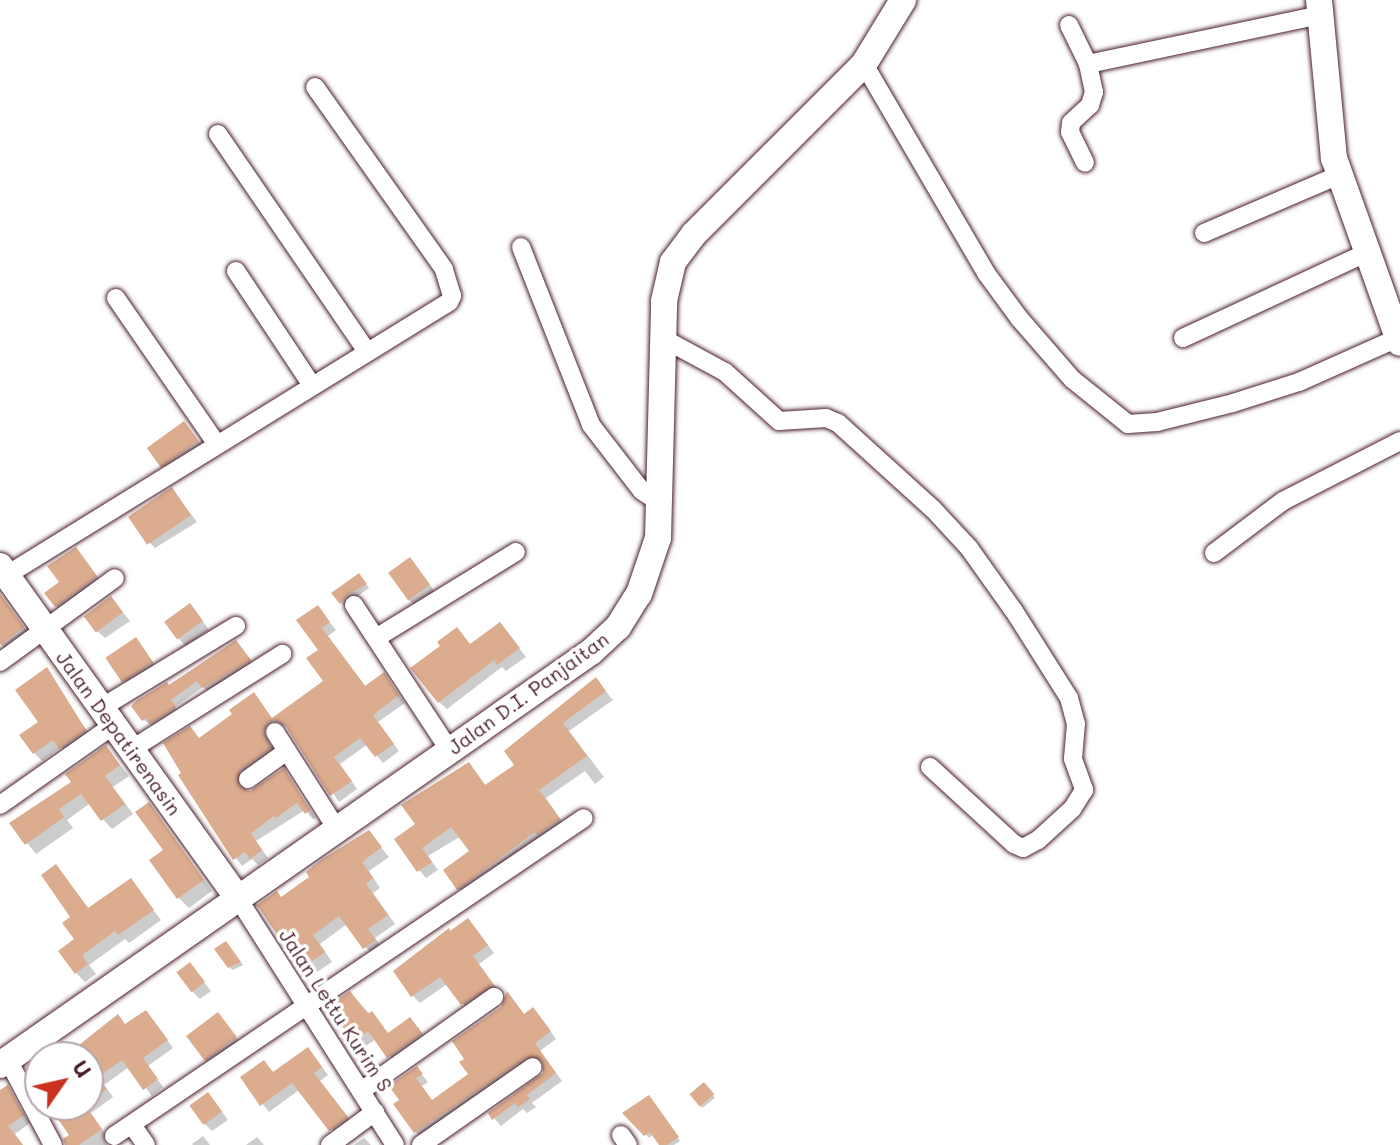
<!DOCTYPE html>
<html>
<head>
<meta charset="utf-8">
<style>
	body { margin:0 }
	#map { position:relative; width:1400px; height:1145px; overflow:hidden; background:#fff; font-family:Mali,sans-serif }
	div>[style] { position:absolute }
	.shadow>* { inset:0; background:#0003 }
	.building>* { inset:0; background:#dcac8e; transform-origin:0 0 }
	.roads { filter:drop-shadow(0 0 2px #4a1f2b) drop-shadow(0 0 2px #4a1f2b) }
	.street>* { height:18px; margin:-9px; padding:0 9px; transform-origin:9px; border-radius:9px; background:#fff }
	.secondary>* { height:26px; margin:-13px; padding:0 13px; transform-origin:13px; border-radius:13px; background:#fff }
	span { translate:-50% -50%; white-space:nowrap; text-align:center; line-height:1.15; -webkit-text-stroke:7px #fff; paint-order:stroke }
	.street-label { font-size:20px; color:#4a1f2b }
	.north { position:absolute; left:24px; top:1041px; width:80px; height:80px; box-sizing:border-box; background:#fff; border:2px solid #b7a5aa; border-radius:50%; rotate:56deg; font-size:22px; font-weight:700; line-height:32px; text-align:center; color:#4a1f2b }
	.north::after { content:''; display:block; margin:auto; width:28px; height:36px; background:#c8321e; clip-path:polygon(50% 0,100% 100%,50% 72%,0 100%) }
</style>
</head>
<body>
<div id="map">
	<div class="shadow">
		<i style="clip-path:polygon(191px 431px,204px 449px,169px 473px,149px 448px)"></i>
		<i style="clip-path:polygon(178px 497px,197px 522px,155px 548px,148px 541px)"></i>
		<i style="clip-path:polygon(82px 556px,103px 584px,63px 613px,56px 606px,62px 583px)"></i>
		<i style="clip-path:polygon(417px 568px,436px 593px,417px 607px,409px 600px)"></i>
		<i style="clip-path:polygon(362px 579px,369px 588px,344px 606px,334px 593px)"></i>
		<i style="clip-path:polygon(0 594px,30px 636px,8px 652px,0 643px)"></i>
		<i style="clip-path:polygon(111px 598px,130px 621px,105px 638px,97px 631px)"></i>
		<i style="clip-path:polygon(318px 608px,336px 630px,328px 636px,366px 687px,384px 675px,405px 703px,378px 722px,399px 751px,383px 763px,368px 744px,340px 764px,357px 789px,339px 802px,290px 729px,284px 726px,275px 729px,269px 742px,277px 756px,247px 777px,245px 791px,250px 793px,284px 771px,316px 818px,313px 819px,305px 810px,256px 841px,268px 858px,258px 865px,252px 859px,242px 866px,213px 828px,200px 740px,273px 720px,325px 682px)"></i>
		<i style="clip-path:polygon(197px 613px,209px 630px,186px 646px,178px 638px)"></i>
		<i style="clip-path:polygon(500px 624px,526px 657px,506px 671px,502px 667px,447px 709px,439px 702px,443px 647px,457px 630px,471px 645px)"></i>
		<i style="clip-path:polygon(136px 639px,158px 669px,131px 687px,124px 680px)"></i>
		<i style="clip-path:polygon(236px 642px,255px 666px,210px 693px,203px 687px,175px 707px,180px 714px,157px 729px,144px 720px,134px 707px)"></i>
		<i style="clip-path:polygon(47px 670px,92px 739px,69px 755px,61px 747px,42px 761px,34px 753px)"></i>
		<i style="clip-path:polygon(596px 680px,613px 700px,569px 731px,604px 777px,595px 784px,585px 771px,546px 798px,566px 827px,466px 896px,458px 888px,472px 852px,461px 836px,428px 856px,438px 870px,426px 878px,419px 870px,418px 825px,469px 765px,487px 787px,517px 765px)"></i>
		<i style="clip-path:polygon(106px 748px,129px 776px,113px 787px,133px 814px,112px 829px,89px 804px,67px 820px,73px 828px,36px 854px,12px 824px,74px 783px)"></i>
		<i style="clip-path:polygon(149px 805px,212px 891px,189px 908px,179px 898px)"></i>
		<i style="clip-path:polygon(369px 833px,389px 857px,369px 871px,380px 888px,373px 893px,395px 924px,375px 938px,383px 949px,373px 956px,347px 924px,320px 944px,332px 962px,317px 972px,303px 956px,299px 959px,291px 951px,259px 906px,282px 899px)"></i>
		<i style="clip-path:polygon(56px 866px,90px 910px,130px 880px,161px 920px,129px 943px,125px 939px,89px 965px,96px 974px,85px 982px,76px 973px,73px 917px)"></i>
		<i style="clip-path:polygon(468px 920px,494px 953px,479px 964px,500px 993px,470px 1012px,447px 984px,420px 1003px,413px 996px,451px 933px)"></i>
		<i style="clip-path:polygon(229px 946px,243px 965px,233px 970px,229px 967px)"></i>
		<i style="clip-path:polygon(190px 964px,211px 991px,200px 999px,192px 991px)"></i>
		<i style="clip-path:polygon(350px 993px,390px 1035px,418px 1027px,428px 1042px,396px 1064px,376px 1039px,363px 1048px,345px 1026px,342px 1028px,335px 1020px)"></i>
		<i style="clip-path:polygon(218px 1014px,243px 1046px,212px 1066px,204px 1058px)"></i>
		<i style="clip-path:polygon(525px 1016px,540px 1017px,556px 1039px,540px 1051px,562px 1081px,532px 1103px,536px 1107px,527px 1113px,523px 1109px,501px 1126px,494px 1118px,545px 1074px,546px 1063px,534px 1064px,422px 1139px,415px 1131px,402px 1100px,417px 1069px,428px 1082px,422px 1086px,433px 1102px,471px 1075px)"></i>
		<i style="clip-path:polygon(153px 1020px,173px 1048px,148px 1066px,163px 1087px,152px 1096px,129px 1067px,104px 1085px,113px 1097px,91px 1113px,107px 1137px,104px 1139px,107px 1145px,65px 1145px,72px 1135px,49px 1105px,88px 1105px,88px 1057px,66px 1057px,127px 1026px)"></i>
		<i style="clip-path:polygon(315px 1057px,328px 1075px,320px 1081px,354px 1125px,338px 1136px,299px 1090px,269px 1112px,242px 1078px,264px 1062px,275px 1074px)"></i>
		<i style="clip-path:polygon(40px 1064px,40px 1091px,30px 1071px)"></i>
		<i style="clip-path:polygon(7px 1087px,30px 1123px,15px 1134px,23px 1145px,0 1145px,0 1103px)"></i>
		<i style="clip-path:polygon(707px 1087px,715px 1098px,702px 1108px,691px 1094px)"></i>
		<i style="clip-path:polygon(652px 1101px,680px 1141px,674px 1145px,661px 1145px,654px 1134px,649px 1138px,625px 1113px)"></i>
		<i style="clip-path:polygon(215px 1102px,228px 1120px,212px 1131px,204px 1123px)"></i>
		<i style="clip-path:polygon(203px 1136px,210px 1145px,193px 1145px,192px 1144px)"></i>
		<i style="clip-path:polygon(257px 1137px,264px 1145px,246px 1145px)"></i>
		<i style="clip-path:polygon(364px 1138px,371px 1145px,354px 1145px)"></i>
	</div>
	<div class="building">
		<i style="left:184px;top:421px;width:24px;height:46px;rotate:54deg"></i>
		<i style="left:172px;top:487px;width:34px;height:53px;rotate:56deg"></i>
		<i style="clip-path:polygon(76px 547px,97px 576px,55px 607px,44px 593px,59px 582px,47px 566px)"></i>
		<i style="left:410px;top:557px;width:34px;height:27px;rotate:54deg"></i>
		<i style="clip-path:polygon(359px 573px,367px 584px,347px 595px,340px 604px,331px 593px)"></i>
		<i style="clip-path:polygon(0 594px,24px 627px,0 645px)"></i>
		<i style="left:111px;top:596px;width:20px;height:34px;rotate:53deg"></i>
		<i style="left:190px;top:603px;width:22px;height:32px;rotate:54deg"></i>
		<i style="clip-path:polygon(318px 605px,330px 622px,322px 628px,365px 686px,384px 672px,399px 695px,373px 715px,394px 744px,375px 757px,360px 738px,334px 757px,352px 781px,330px 796px,285px 725px,275px 720px,268px 722px,263px 733px,271px 748px,240px 770px,238px 785px,250px 791px,284px 768px,310px 810px,305px 814px,297px 803px,276px 818px,274px 816px,251px 833px,262px 850px,250px 859px,245px 852px,233px 860px,178px 775px,181px 773px,163px 743px,190px 726px,199px 738px,232px 714px,229px 710px,254px 692px,272px 718px,323px 681px,306px 658px,318px 650px,296px 620px)"></i>
		<i style="clip-path:polygon(500px 622px,520px 648px,497px 665px,494px 660px,438px 703px,410px 668px,440px 646px,437px 642px,457px 627px,470px 644px)"></i>
		<i style="left:136px;top:637px;width:30px;height:37px;rotate:56deg"></i>
		<i style="clip-path:polygon(236px 640px,251px 660px,202px 688px,197px 681px,171px 700px,176px 707px,149px 724px,146px 718px,142px 721px,131px 706px,136px 701px,167px 682px,169px 685px)"></i>
		<i style="clip-path:polygon(47px 667px,86px 730px,59px 749px,53px 740px,33px 754px,19px 735px,38px 722px,15px 690px)"></i>
		<i style="clip-path:polygon(596px 677px,606px 691px,563px 723px,587px 756px,539px 790px,560px 819px,537px 835px,535px 832px,457px 890px,443px 870px,469px 851px,451px 827px,422px 848px,432px 862px,417px 872px,394px 839px,415px 824px,401px 805px,469px 762px,485px 785px,514px 765px,504px 751px)"></i>
		<i style="clip-path:polygon(106px 745px,120px 765px,105px 776px,125px 804px,101px 821px,81px 794px,59px 809px,64px 817px,25px 845px,9px 823px,71px 782px,65px 774px)"></i>
		<i style="clip-path:polygon(149px 802px,204px 880px,177px 899px,149px 860px,163px 850px,135px 812px)"></i>
		<i style="clip-path:polygon(369px 830px,382px 847px,362px 862px,373px 878px,366px 884px,388px 915px,368px 929px,376px 940px,363px 949px,339px 916px,313px 935px,325px 952px,307px 965px,295px 948px,289px 952px,257px 905px,277px 891px,281px 897px,309px 877px,306px 872px,321px 860px)"></i>
		<i style="clip-path:polygon(56px 864px,88px 908px,131px 878px,154px 910px,118px 935px,115px 931px,82px 955px,88px 964px,75px 974px,58px 951px,74px 939px,62px 923px,70px 917px,41px 875px)"></i>
		<i style="clip-path:polygon(468px 918px,488px 945px,473px 956px,494px 985px,461px 1005px,440px 977px,411px 997px,393px 971px,449px 928px,450px 931px)"></i>
		<i style="clip-path:polygon(226px 941px,241px 962px,228px 968px,214px 949px)"></i>
		<i style="left:190px;top:962px;width:25px;height:17px;rotate:53deg"></i>
		<i style="clip-path:polygon(350px 991px,368px 1014px,372px 1011px,388px 1033px,410px 1017px,422px 1033px,387px 1058px,368px 1031px,354px 1042px,337px 1019px,333px 1022px,324px 1009px)"></i>
		<i style="clip-path:polygon(507px 991px,524px 1014px,533px 1007px,551px 1031px,535px 1043px,556px 1073px,527px 1095px,530px 1099px,518px 1107px,515px 1103px,492px 1120px,488px 1113px,543px 1073px,542px 1060px,527px 1057px,414px 1133px,393px 1104px,399px 1100px,389px 1086px,417px 1066px,423px 1074px,416px 1078px,432px 1100px,468px 1074px,459px 1062px,464px 1059px,452px 1041px,501px 1007px)"></i>
		<i style="clip-path:polygon(146px 1010px,168px 1040px,143px 1058px,158px 1079px,143px 1090px,122px 1060px,98px 1077px,107px 1089px,88px 1103px,88px 1057px,64px 1057px,118px 1014px,125px 1024px)"></i>
		<i style="left:218px;top:1012px;width:31px;height:40px;rotate:53deg"></i>
		<i style="clip-path:polygon(308px 1047px,322px 1067px,314px 1073px,348px 1117px,329px 1131px,292px 1083px,260px 1106px,240px 1077px,264px 1060px,273px 1072px)"></i>
		<i style="left:704px;top:1082px;width:16px;height:19px;rotate:50deg"></i>
		<i style="clip-path:polygon(8px 1085px,24px 1115px,8px 1126px,23px 1145px,0 1145px,0 1090px)"></i>
		<i style="left:208px;top:1092px;width:24px;height:23px;rotate:54deg"></i>
		<i style="clip-path:polygon(649px 1095px,679px 1137px,667px 1145px,659px 1145px,650px 1132px,644px 1136px,622px 1113px)"></i>
		<i style="clip-path:polygon(48px 1105px,85px 1105px,102px 1129px,79px 1145px,65px 1145px,63px 1139px,69px 1135px)"></i>
	</div>
	<div class="roads">
		<div class="street">
			<i style="left:1069px;top:25px;width:43px;rotate:64deg"></i>
			<i style="left:1088px;top:64px;width:29px;rotate:78deg"></i>
			<i style="left:1094px;top:92px;width:14px;rotate:107deg"></i>
			<i style="left:1090px;top:105px;width:26px;rotate:137deg"></i>
			<i style="left:1071px;top:123px;width:9px;rotate:96deg"></i>
			<i style="left:1070px;top:132px;width:34px;rotate:64deg"></i>
			<i style="left:864px;top:64px;width:242px;rotate:59.7deg"></i>
			<i style="left:986px;top:273px;width:56px;rotate:53.7deg"></i>
			<i style="left:1019px;top:318px;width:81px;rotate:49deg"></i>
			<i style="left:1072px;top:379px;width:72px;rotate:38.8deg"></i>
			<i style="left:1128px;top:424px;width:29px;rotate:-4deg"></i>
			<i style="left:1157px;top:422px;width:78px;rotate:-14deg"></i>
			<i style="left:1233px;top:403px;width:69px;rotate:-17.7deg"></i>
			<i style="left:1299px;top:382px;width:108px;rotate:-24deg"></i>
			<i style="left:1088px;top:64px;width:237px;rotate:-11.9deg"></i>
			<i style="left:218px;top:134px;width:262px;rotate:55.6deg"></i>
			<i style="left:1204px;top:233px;width:147px;rotate:-23.2deg"></i>
			<i style="left:521px;top:247px;width:191px;rotate:68.5deg"></i>
			<i style="left:591px;top:425px;width:83px;rotate:52.3deg"></i>
			<i style="left:642px;top:491px;width:20px;rotate:33deg"></i>
			<i style="left:236px;top:271px;width:136px;rotate:56.4deg"></i>
			<i style="left:116px;top:298px;width:176px;rotate:55.4deg"></i>
			<i style="left:1183px;top:338px;width:202px;rotate:-24.9deg"></i>
			<i style="left:664px;top:339px;width:69px;rotate:28.4deg"></i>
			<i style="left:725px;top:372px;width:73px;rotate:42.2deg"></i>
			<i style="left:779px;top:421px;width:47px;rotate:-3.7deg"></i>
			<i style="left:826px;top:418px;width:13px;rotate:23deg"></i>
			<i style="left:838px;top:423px;width:128px;rotate:42.2deg"></i>
			<i style="left:933px;top:509px;width:53px;rotate:47.3deg"></i>
			<i style="left:969px;top:548px;width:77px;rotate:54.5deg"></i>
			<i style="left:1014px;top:611px;width:103px;rotate:57.7deg"></i>
			<i style="left:1069px;top:698px;width:27px;rotate:75deg"></i>
			<i style="left:1076px;top:724px;width:35px;rotate:95deg"></i>
			<i style="left:1073px;top:759px;width:33px;rotate:70deg"></i>
			<i style="left:1084px;top:790px;width:22px;rotate:122deg"></i>
			<i style="left:1072px;top:809px;width:46px;rotate:137.6deg"></i>
			<i style="left:1038px;top:840px;width:17px;rotate:152deg"></i>
			<i style="left:1023px;top:848px;width:10px;rotate:-156deg"></i>
			<i style="left:1014px;top:844px;width:114px;rotate:-137.5deg"></i>
			<i style="left:1214px;top:553px;width:86px;rotate:-37deg"></i>
			<i style="left:1283px;top:501px;width:131px;rotate:-27.1deg"></i>
			<i style="left:7px;top:575px;width:520px;rotate:-31.7deg"></i>
			<i style="left:449px;top:302px;width:7px;rotate:-63deg"></i>
			<i style="left:452px;top:296px;width:28px;rotate:-107deg"></i>
			<i style="left:444px;top:269px;width:223px;rotate:-125.3deg"></i>
			<i style="left:354px;top:605px;width:175px;rotate:56.7deg"></i>
			<i style="left:376px;top:638px;width:164px;rotate:-31.6deg"></i>
			<i style="left:0;top:662px;width:142px;rotate:-36.1deg"></i>
			<i style="left:101px;top:708px;width:158px;rotate:-31.3deg"></i>
			<i style="left:275px;top:732px;width:117px;rotate:57.5deg"></i>
			<i style="left:132px;top:749px;width:178px;rotate:-32.3deg"></i>
			<i style="left:248px;top:779px;width:48px;rotate:-35.7deg"></i>
			<i style="left:0;top:805px;width:139px;rotate:-35.1deg"></i>
			<i style="left:239px;top:900px;width:290px;rotate:57.5deg"></i>
			<i style="left:8px;top:1060px;width:96px;rotate:62.1deg"></i>
			<i style="left:361px;top:1091px;width:163px;rotate:-35.3deg"></i>
			<i style="left:132px;top:1125px;width:24px;rotate:55deg"></i>
			<i style="left:621px;top:1135px;width:12px;rotate:55deg"></i>
			<i style="left:114px;top:1136px;width:567px;rotate:-34.08deg"></i>
			<i style="left:330px;top:1145px;width:56px;rotate:-36.3deg"></i>
			<i style="left:421px;top:1145px;width:136px;rotate:-34.9deg"></i>
		</div>
		<div class="secondary">
			<i style="left:1319px;top:0;width:159px;rotate:84.6deg"></i>
			<i style="left:1334px;top:158px;width:196px;rotate:70.4deg"></i>
			<i style="left:0;top:566px;width:411px;rotate:54.4deg"></i>
			<i style="left:0;top:1065px;width:721px;rotate:-34.95deg"></i>
			<i style="left:591px;top:652px;width:37px;rotate:-43deg"></i>
			<i style="left:618px;top:627px;width:39px;rotate:-58deg"></i>
			<i style="left:639px;top:594px;width:59px;rotate:-71.3deg"></i>
			<i style="left:658px;top:538px;width:237px;rotate:-88.5deg"></i>
			<i style="left:664px;top:301px;width:40px;rotate:-77deg"></i>
			<i style="left:673px;top:262px;width:35px;rotate:-53deg"></i>
			<i style="left:694px;top:234px;width:240px;rotate:-45deg"></i>
			<i style="left:864px;top:64px;width:75px;rotate:-58.6deg"></i>
		</div>
	</div>
	<div class="street-label">
		<span style="left:528px;top:693px;rotate:-36deg">Jalan D.I. Panjaitan</span>
		<span style="left:119px;top:733px;rotate:54deg">Jalan Depatirenasin</span>
		<span style="left:336px;top:1010px;rotate:57deg">Jalan Lettu Kurim S</span>
	</div>
	<div class="north">U</div>
</div>
</body>
</html>
